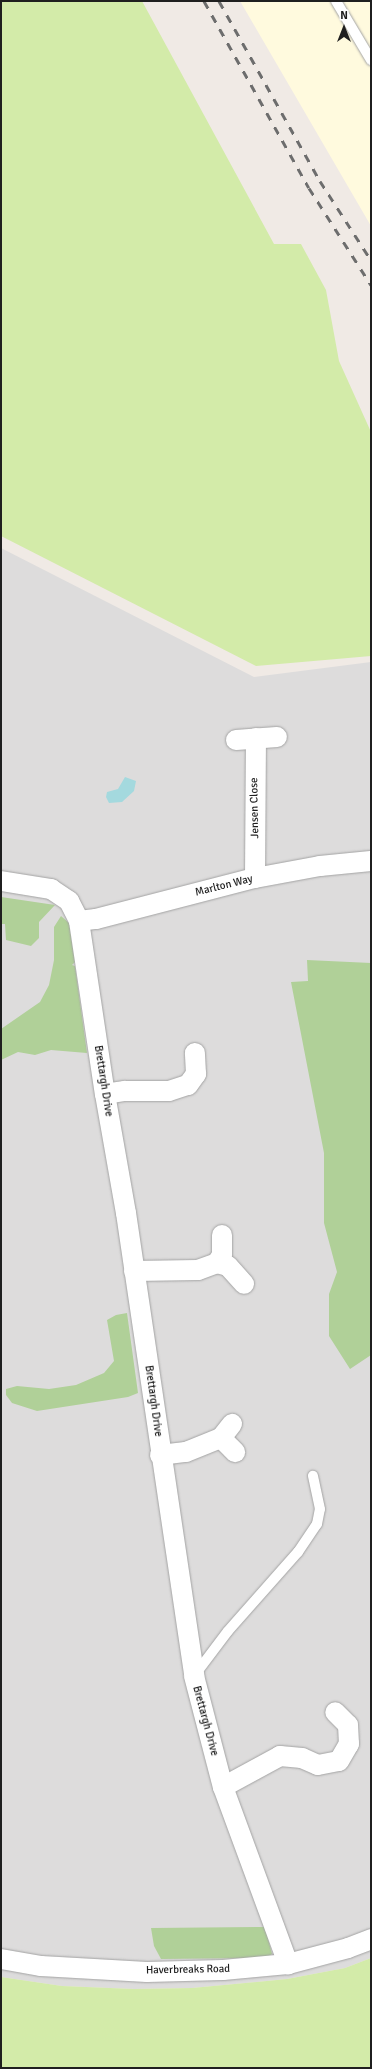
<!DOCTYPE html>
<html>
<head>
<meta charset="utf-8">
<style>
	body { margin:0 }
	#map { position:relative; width:372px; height:2069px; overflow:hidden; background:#f0eae5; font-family:Signika,sans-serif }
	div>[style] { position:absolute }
	.residential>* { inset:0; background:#dddcdc }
	.education>* { inset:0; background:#fffade }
	.grass>* { inset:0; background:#d3eba9 }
	.forest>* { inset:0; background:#b0d098 }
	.water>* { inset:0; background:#a4d9de }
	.roads { filter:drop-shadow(0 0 1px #a3a3a3) drop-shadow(0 0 1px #a3a3a3) }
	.lane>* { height:10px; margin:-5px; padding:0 5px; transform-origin:5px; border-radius:5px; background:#fff }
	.street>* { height:20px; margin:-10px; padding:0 10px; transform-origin:10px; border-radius:10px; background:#fff }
	.rail>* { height:3px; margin-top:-1.5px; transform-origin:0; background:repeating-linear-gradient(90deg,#6d6d6d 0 8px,transparent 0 16px) }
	span { translate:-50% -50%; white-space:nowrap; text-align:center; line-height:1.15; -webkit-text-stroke:4px #fff; paint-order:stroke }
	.street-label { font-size:11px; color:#1f1f1f }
	.frame { position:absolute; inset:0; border:2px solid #1f1f1f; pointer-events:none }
	.north { position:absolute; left:324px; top:8px; width:40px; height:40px; -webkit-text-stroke:3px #fff; paint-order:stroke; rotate:0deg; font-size:11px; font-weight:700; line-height:16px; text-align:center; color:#1f1f1f }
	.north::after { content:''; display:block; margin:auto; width:14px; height:18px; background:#1f1f1f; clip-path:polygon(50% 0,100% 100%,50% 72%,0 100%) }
</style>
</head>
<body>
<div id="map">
	<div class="residential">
		<i style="clip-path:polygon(1px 548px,254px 677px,371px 662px,371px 1958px,345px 1968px,287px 1979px,192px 1988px,134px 1989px,62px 1986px,1px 1977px)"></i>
	</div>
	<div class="education">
		<i style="clip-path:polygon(240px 1px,371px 1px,371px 226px)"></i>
	</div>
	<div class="grass">
		<i style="clip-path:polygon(1px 1px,142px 1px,274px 244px,301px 244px,326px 290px,339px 361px,371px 432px,371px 656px,256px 666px,1px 536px)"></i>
		<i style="clip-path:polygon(371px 1958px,371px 2068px,1px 2068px,1px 1977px,62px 1986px,134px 1989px,192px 1988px,287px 1979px,345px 1968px)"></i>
	</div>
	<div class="forest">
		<i style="clip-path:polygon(1px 897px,55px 905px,39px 922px,39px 938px,31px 946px,6px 940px,5px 924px,1px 924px)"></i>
		<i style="clip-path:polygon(61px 916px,69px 923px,75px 962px,72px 965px,75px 966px,87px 1053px,51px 1050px,35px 1055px,18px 1052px,1px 1060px,1px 1029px,40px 1002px,49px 985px,54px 960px,54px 927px)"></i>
		<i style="clip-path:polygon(307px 960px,371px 963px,371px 1355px,350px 1369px,329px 1336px,329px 1294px,337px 1272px,324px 1223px,324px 1153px,291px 982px,308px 981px)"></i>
		<i style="clip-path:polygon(127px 1313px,138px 1393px,128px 1397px,37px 1411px,12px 1403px,6px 1395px,6px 1389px,17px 1386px,49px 1389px,76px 1385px,104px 1373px,114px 1361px,107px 1320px,116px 1315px)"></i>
		<i style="clip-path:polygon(265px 1927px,272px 1954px,266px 1958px,161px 1959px,154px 1946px,151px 1928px)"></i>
	</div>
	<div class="water">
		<i style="clip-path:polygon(125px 777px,136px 781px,134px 791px,122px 802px,109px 803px,106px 797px,107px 792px,118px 789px)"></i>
	</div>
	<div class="roads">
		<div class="lane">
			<i style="left:336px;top:1px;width:69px;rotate:59.3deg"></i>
			<i style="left:194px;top:1676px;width:56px;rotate:-52.9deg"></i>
			<i style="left:228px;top:1631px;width:106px;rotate:-48.5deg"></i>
			<i style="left:298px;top:1552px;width:34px;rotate:-56deg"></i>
			<i style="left:317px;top:1524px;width:15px;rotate:-79deg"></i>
			<i style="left:320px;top:1509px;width:34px;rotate:-102deg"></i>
		</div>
		<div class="street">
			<i style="left:236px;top:740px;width:41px;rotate:-4.2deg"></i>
			<i style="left:255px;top:878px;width:140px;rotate:-89.6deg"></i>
			<i style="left:1px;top:881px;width:51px;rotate:9.1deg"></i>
			<i style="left:51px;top:889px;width:22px;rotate:34deg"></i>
			<i style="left:69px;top:901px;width:22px;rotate:63deg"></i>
			<i style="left:79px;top:921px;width:175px;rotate:81.5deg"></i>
			<i style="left:105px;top:1094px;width:121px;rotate:80deg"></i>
			<i style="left:126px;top:1213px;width:468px;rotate:81.6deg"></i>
			<i style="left:194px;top:1676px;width:115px;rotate:75.4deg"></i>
			<i style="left:223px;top:1787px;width:189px;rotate:69.8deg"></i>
			<i style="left:79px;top:921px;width:17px;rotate:-7deg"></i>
			<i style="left:96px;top:919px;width:164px;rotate:-14.5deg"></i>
			<i style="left:255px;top:878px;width:66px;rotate:-10.5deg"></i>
			<i style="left:320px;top:866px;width:51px;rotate:-5.6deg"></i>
			<i style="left:105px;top:1094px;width:20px;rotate:-9deg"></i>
			<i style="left:125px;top:1091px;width:44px"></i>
			<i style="left:169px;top:1091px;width:20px;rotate:-18deg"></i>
			<i style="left:188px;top:1085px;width:14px;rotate:-54deg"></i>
			<i style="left:196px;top:1074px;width:21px;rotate:-93deg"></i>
			<i style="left:217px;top:1263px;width:9px;rotate:-58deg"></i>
			<i style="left:222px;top:1255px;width:20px;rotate:-90deg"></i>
			<i style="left:134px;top:1271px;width:64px;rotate:-0.9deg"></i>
			<i style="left:198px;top:1270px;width:20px;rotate:-20deg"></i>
			<i style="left:217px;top:1263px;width:11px;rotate:15deg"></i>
			<i style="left:228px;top:1266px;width:24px;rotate:48deg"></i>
			<i style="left:221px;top:1438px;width:20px;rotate:45deg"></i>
			<i style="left:160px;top:1455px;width:26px;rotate:-7deg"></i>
			<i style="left:186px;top:1452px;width:38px;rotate:-22deg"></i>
			<i style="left:221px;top:1438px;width:18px;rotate:-52deg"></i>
			<i style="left:223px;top:1787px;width:65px;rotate:-28.5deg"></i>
			<i style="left:280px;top:1756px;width:22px;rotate:5deg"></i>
			<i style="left:302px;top:1758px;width:17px;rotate:24deg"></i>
			<i style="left:318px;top:1765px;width:21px;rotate:-11deg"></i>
			<i style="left:339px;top:1761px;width:20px;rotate:-60deg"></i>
			<i style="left:349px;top:1744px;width:19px;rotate:-93deg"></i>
			<i style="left:348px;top:1725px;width:18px;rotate:-135deg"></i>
			<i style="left:1px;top:1959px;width:41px;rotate:9.9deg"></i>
			<i style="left:41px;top:1966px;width:106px;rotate:3.2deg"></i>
			<i style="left:147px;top:1972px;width:76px;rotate:-1.5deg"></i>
			<i style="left:223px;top:1970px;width:65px;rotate:-5.3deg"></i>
			<i style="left:288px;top:1964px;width:62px;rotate:-14.9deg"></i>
			<i style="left:348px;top:1948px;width:25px;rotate:-21deg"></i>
		</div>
	</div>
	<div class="rail">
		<i style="left:204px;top:1px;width:214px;rotate:60.7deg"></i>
		<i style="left:309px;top:188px;width:115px;rotate:57.4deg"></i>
		<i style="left:219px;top:1px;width:206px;rotate:60.7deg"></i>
		<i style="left:320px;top:181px;width:94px;rotate:57.2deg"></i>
	</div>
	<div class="street-label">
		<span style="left:255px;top:808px;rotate:-91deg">Jensen Close</span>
		<span style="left:224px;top:886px;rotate:-14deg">Marlton Way</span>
		<span style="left:103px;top:1081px;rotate:81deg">Brettargh Drive</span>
		<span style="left:153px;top:1401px;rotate:82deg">Brettargh Drive</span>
		<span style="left:205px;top:1721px;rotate:75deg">Brettargh Drive</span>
		<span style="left:188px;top:1970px;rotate:-1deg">Haverbreaks Road</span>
	</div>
	<div class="frame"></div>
	<div class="north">N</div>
</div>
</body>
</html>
